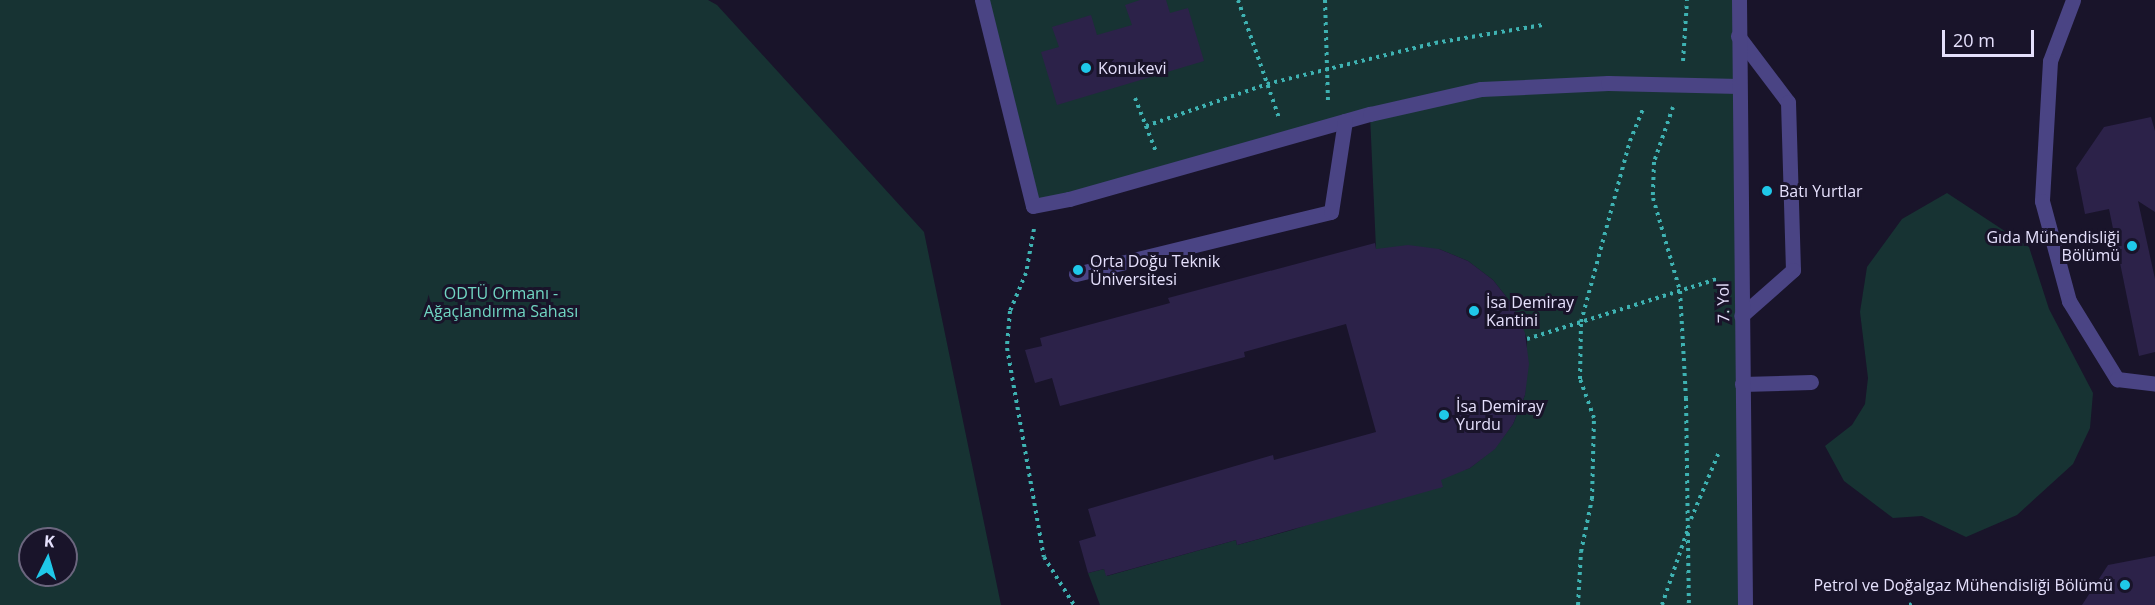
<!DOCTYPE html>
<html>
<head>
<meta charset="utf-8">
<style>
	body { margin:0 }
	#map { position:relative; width:2155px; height:605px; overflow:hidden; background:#19142a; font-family:"Open Sans",sans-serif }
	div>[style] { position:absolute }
	.green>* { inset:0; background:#173333 }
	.building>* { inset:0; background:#2c2249 }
	.path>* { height:4px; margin-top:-2px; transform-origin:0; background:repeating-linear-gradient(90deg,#3eb2b2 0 3px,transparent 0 7.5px) }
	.service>* { height:15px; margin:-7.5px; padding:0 7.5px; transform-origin:7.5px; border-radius:7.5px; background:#4a4484 }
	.minor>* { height:15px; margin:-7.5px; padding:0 7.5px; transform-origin:7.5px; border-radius:7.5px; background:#4a4484 }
	.dots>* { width:16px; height:16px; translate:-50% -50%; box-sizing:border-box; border:3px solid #19142a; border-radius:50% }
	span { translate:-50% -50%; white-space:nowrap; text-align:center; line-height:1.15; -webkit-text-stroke:6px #19142a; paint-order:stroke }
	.poi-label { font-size:16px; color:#e5e0fc }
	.left { translate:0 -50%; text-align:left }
	.right { translate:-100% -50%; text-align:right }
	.park-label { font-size:16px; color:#71d6c3 }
	.street-label { font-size:16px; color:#e5e0fc }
	.north { position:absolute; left:18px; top:527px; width:60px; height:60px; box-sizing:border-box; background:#19142a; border:2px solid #6b667e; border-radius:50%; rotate:5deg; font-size:16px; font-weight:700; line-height:24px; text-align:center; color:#e5e0fc }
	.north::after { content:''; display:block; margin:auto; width:21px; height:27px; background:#1fc8e9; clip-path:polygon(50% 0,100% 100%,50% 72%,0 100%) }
	.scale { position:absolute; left:1942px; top:30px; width:92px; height:27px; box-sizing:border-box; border:3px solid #e5e0fc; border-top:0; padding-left:8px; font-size:18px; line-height:21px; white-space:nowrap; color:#e5e0fc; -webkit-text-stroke:4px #19142a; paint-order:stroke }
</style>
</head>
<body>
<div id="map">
	<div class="green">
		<i style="clip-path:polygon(evenodd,0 0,708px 0,717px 5px,924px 232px,1001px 605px,0 605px,0 0,30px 539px,66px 539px,66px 575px,30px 575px,30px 539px)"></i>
		<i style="clip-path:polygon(982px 0,1739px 0,1745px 605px,1100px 605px,1088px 573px,1104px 569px,1107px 576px,1236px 540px,1237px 545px,1292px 530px,1470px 468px,1494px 449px,1513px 424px,1525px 395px,1527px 339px,1512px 304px,1493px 280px,1468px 261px,1439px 249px,1376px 249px,1370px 115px,1033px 206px)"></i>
		<i style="clip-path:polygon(1947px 193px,2029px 247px,2049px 309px,2093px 393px,2090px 428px,2073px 464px,2017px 515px,1966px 537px,1922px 516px,1893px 518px,1844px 481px,1825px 446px,1852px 425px,1865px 404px,1868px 378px,1860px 312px,1867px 267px,1902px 219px)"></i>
	</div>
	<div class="building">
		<i style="clip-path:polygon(1140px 0,1166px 0,1170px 13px,1188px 8px,1204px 61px,1057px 105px,1041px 52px,1059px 47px,1052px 27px,1091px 15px,1097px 35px,1132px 25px,1125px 5px)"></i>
		<i style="clip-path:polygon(2151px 117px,2155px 131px,2155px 212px,2138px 201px,2155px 279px,2155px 352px,2139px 356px,2109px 209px,2085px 214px,2076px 168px,2104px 127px)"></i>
		<i style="clip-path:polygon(1375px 243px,1376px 249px,1408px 245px,1439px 249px,1468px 261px,1493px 280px,1512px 304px,1525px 333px,1529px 364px,1525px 395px,1513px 424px,1495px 449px,1470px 468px,1441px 480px,1443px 487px,1237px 545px,1236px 540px,1106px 576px,1104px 569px,1088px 573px,1079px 541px,1096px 536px,1088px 509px,1273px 455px,1274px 460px,1376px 432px,1346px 324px,1244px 352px,1245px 357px,1060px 406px,1052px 378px,1035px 383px,1025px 350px,1042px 346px,1040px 338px,1170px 303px,1168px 298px)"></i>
		<i style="clip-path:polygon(2155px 556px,2155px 605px,2082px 605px,2108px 565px)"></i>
	</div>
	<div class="path">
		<i style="left:1238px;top:0;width:125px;rotate:70.8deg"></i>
		<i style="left:1325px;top:0;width:104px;rotate:88.3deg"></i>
		<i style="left:1683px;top:61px;width:61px;rotate:-86.2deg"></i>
		<i style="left:1135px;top:98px;width:58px;rotate:68.7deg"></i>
		<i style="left:1673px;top:107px;width:58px;rotate:109.1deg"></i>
		<i style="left:1654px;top:162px;width:36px;rotate:92deg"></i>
		<i style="left:1653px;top:198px;width:97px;rotate:73.8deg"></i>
		<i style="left:1680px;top:291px;width:107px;rotate:86.8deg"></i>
		<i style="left:1686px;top:398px;width:207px;rotate:89.2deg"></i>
		<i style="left:1146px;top:126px;width:128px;rotate:-19.1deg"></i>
		<i style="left:1267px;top:84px;width:173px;rotate:-13.7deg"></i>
		<i style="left:1435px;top:43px;width:109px;rotate:-9.5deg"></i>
		<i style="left:1034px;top:229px;width:45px;rotate:100.3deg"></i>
		<i style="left:1026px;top:273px;width:41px;rotate:112.8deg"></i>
		<i style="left:1010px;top:311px;width:37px;rotate:95deg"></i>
		<i style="left:1007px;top:348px;width:212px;rotate:80deg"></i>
		<i style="left:1044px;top:557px;width:57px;rotate:58deg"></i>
		<i style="left:1527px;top:339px;width:202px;rotate:-17.5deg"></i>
		<i style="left:1691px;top:519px;width:73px;rotate:-67.3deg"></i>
		<i style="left:1578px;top:605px;width:53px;rotate:-86.8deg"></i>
		<i style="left:1581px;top:552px;width:54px;rotate:-78.3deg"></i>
		<i style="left:1592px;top:499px;width:81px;rotate:-88.6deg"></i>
		<i style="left:1594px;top:418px;width:41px;rotate:-109.7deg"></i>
		<i style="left:1580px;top:379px;width:57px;rotate:-89deg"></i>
		<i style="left:1581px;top:322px;width:188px;rotate:-74.9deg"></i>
		<i style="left:1630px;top:141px;width:37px;rotate:-68deg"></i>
		<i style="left:1662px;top:605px;width:83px;rotate:-71.1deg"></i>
		<i style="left:1909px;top:605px;width:3px;rotate:-18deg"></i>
	</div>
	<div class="service">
		<i style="left:982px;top:0;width:212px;rotate:76.1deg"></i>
		<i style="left:1033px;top:206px;width:37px;rotate:-11deg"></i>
		<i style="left:1069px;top:199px;width:313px;rotate:-15.8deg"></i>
		<i style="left:1370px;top:114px;width:114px;rotate:-12.7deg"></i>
		<i style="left:1481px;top:89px;width:127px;rotate:-2.7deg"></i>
		<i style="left:1608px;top:83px;width:131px;rotate:1.3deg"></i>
		<i style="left:2073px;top:0;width:65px;rotate:110.7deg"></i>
		<i style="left:2050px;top:61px;width:140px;rotate:93.3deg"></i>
		<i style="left:2042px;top:201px;width:104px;rotate:74.9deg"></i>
		<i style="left:2069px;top:301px;width:92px;rotate:58.4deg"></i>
		<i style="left:2117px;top:379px;width:38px;rotate:7deg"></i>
		<i style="left:1738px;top:36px;width:83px;rotate:52.9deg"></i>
		<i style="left:1788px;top:102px;width:168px;rotate:88.3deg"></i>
		<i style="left:1793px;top:270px;width:69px;rotate:138.5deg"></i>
		<i style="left:1076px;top:274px;width:262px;rotate:-13.7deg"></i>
		<i style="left:1331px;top:212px;width:92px;rotate:-81.3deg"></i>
		<i style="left:1742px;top:384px;width:69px;rotate:-1.7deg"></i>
	</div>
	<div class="minor">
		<i style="left:1739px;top:0;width:605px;rotate:89.43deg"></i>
	</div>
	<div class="dots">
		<i style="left:1086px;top:68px;background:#1fc8e9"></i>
		<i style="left:1767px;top:191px;background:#1fc8e9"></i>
		<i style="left:2132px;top:246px;background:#1fc8e9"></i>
		<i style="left:1078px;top:270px;background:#1fc8e9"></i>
		<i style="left:1474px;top:311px;background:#1fc8e9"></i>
		<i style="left:1444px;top:415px;background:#1fc8e9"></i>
		<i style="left:2125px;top:585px;background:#1fc8e9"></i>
	</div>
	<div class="poi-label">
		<span class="left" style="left:1098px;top:68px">Konukevi</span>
		<span class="left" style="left:1779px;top:191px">Batı Yurtlar</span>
		<span class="right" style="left:2120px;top:246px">Gıda Mühendisliği<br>Bölümü</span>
		<span class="left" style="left:1090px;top:270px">Orta Doğu Teknik<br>Üniversitesi</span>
		<span class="left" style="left:1486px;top:311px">İsa Demiray<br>Kantini</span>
		<span class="left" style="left:1456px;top:415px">İsa Demiray<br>Yurdu</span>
		<span class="right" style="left:2113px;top:585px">Petrol ve Doğalgaz Mühendisliği Bölümü</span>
	</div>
	<div class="park-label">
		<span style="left:501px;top:302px">ODTÜ Ormanı -<br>Ağaçlandırma Sahası</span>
	</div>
	<div class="street-label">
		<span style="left:1723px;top:303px;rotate:-91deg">7. Yol</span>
	</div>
	<div class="north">K</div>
	<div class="scale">20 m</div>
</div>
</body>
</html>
